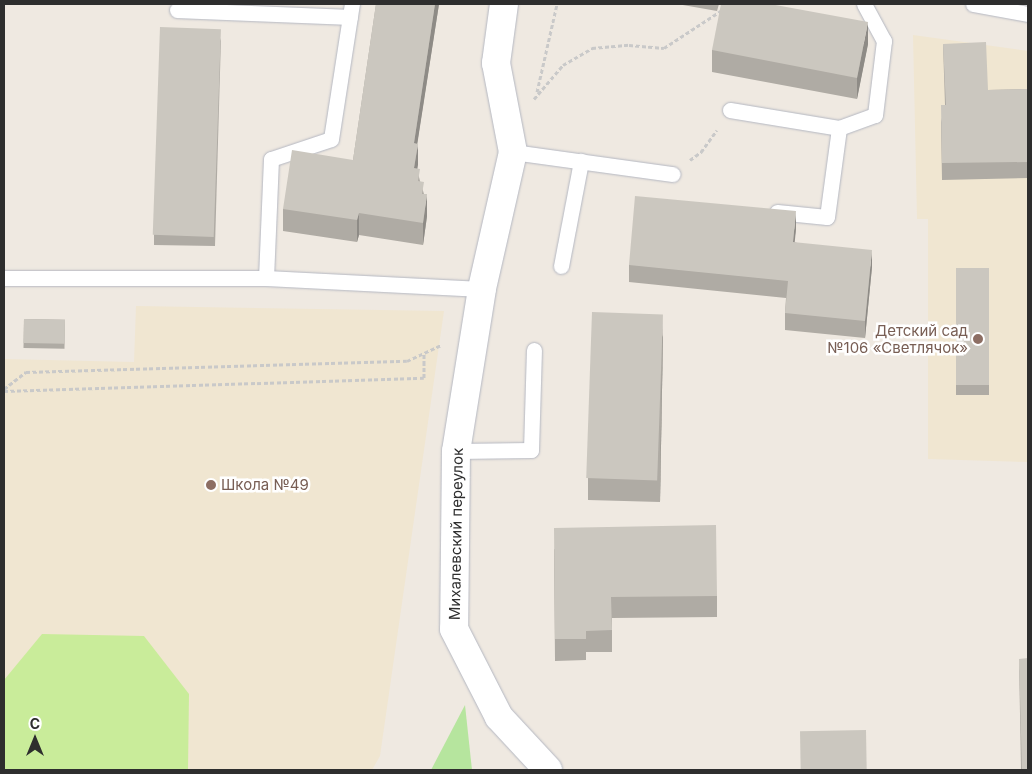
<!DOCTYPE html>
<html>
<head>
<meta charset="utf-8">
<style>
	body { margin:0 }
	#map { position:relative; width:1032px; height:774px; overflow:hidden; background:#efe9e1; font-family:Inter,sans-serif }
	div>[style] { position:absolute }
	.education>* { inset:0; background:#f0e6d1 }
	.green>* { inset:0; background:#b6e59e }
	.pitch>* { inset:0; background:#c9ec9a }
	.path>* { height:3px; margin-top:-1.5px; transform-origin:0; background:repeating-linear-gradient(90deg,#c9c9c9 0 4px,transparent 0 6.5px) }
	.roads { filter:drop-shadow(0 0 1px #b4b7c1) drop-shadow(0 0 1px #b4b7c1) }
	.service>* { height:15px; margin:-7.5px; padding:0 7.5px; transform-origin:7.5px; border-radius:7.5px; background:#fff }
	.minor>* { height:28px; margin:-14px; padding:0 14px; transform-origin:14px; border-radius:14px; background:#fff }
	.wall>* { inset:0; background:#afaba4; transform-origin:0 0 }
	.shaded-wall>* { inset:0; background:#8e8b86 }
	.building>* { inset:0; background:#cbc7bf; transform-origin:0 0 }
	.dots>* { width:14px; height:14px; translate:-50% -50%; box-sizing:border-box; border:2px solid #fff; border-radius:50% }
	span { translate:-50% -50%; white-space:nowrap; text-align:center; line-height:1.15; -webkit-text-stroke:5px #fff; paint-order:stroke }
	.education-label { font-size:15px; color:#785e54 }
	.right { translate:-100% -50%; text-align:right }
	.left { translate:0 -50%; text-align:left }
	.street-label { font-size:15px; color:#2e2e2e }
	.frame { position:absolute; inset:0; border:5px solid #2e2e2e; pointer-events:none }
	.north { position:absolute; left:10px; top:714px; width:50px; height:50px; -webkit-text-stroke:4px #fff; paint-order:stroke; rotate:0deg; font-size:14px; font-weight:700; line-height:20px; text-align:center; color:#2e2e2e }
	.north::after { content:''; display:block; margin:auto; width:18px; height:22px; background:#2e2e2e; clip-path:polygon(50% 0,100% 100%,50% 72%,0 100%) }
</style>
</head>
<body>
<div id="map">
	<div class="education">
		<i style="clip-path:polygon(913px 35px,1028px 51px,1028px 462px,928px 459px,928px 219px,917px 219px)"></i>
		<i style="clip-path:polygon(136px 306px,444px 311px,380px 756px,372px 770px,4px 770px,4px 359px,134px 362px)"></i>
	</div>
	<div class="green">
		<i style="clip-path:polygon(465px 705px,472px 770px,431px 770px)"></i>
	</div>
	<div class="pitch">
		<i style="clip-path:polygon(42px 634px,144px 636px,189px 694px,188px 770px,4px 770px,4px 680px)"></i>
	</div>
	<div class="path">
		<i style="left:537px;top:92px;width:90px;rotate:-77.2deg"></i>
		<i style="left:534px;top:99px;width:45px;rotate:-49.5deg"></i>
		<i style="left:563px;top:65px;width:34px;rotate:-30deg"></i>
		<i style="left:592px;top:48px;width:37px;rotate:-5deg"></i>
		<i style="left:629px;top:45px;width:35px;rotate:5deg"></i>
		<i style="left:664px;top:48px;width:69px;rotate:-33.2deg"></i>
		<i style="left:722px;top:10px;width:8px;rotate:-45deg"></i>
		<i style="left:690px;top:160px;width:14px;rotate:-36deg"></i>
		<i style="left:701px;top:152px;width:27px;rotate:-54deg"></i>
		<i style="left:4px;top:389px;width:28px;rotate:-38deg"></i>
		<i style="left:26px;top:372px;width:381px;rotate:-1.7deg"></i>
		<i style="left:407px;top:361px;width:38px;rotate:-25deg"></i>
		<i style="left:4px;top:391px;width:420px;rotate:-1.8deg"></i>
		<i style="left:424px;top:378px;width:25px;rotate:-90deg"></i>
	</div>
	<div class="roads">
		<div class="service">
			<i style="left:973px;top:4px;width:56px;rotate:10.3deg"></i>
			<i style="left:177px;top:10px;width:173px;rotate:2.3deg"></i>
			<i style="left:730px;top:110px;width:110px;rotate:9.4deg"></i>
			<i style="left:839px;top:128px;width:38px;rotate:-20deg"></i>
			<i style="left:875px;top:115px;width:75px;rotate:-83.1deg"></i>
			<i style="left:884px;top:41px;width:42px;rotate:-118.4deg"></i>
			<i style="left:513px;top:152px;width:161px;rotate:7.9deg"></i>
			<i style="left:777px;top:212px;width:50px;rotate:5.7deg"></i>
			<i style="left:827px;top:217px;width:90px;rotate:-82.3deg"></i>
			<i style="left:561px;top:266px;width:107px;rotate:-79.2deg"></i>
			<i style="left:4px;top:278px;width:262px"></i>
			<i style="left:266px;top:278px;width:216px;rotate:2.9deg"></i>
			<i style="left:266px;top:278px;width:119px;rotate:-87.6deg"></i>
			<i style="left:271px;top:159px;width:63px;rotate:-18.4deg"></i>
			<i style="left:331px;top:139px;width:137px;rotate:-81.2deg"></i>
			<i style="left:456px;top:451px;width:75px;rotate:-0.8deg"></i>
			<i style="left:531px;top:450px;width:100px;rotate:-88.3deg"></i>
		</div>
		<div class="minor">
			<i style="left:504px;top:4px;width:60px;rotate:97.7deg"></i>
			<i style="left:496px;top:63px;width:91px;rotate:79.2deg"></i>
			<i style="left:513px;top:152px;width:140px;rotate:102.8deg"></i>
			<i style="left:482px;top:289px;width:164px;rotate:99.1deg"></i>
			<i style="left:456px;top:451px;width:178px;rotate:90.6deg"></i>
			<i style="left:454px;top:629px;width:99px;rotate:62.9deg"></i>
			<i style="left:499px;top:717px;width:72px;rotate:47.2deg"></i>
		</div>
	</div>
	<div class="wall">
		<i style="clip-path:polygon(376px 4px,439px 4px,417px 144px,417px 169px,420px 181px,424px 194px,427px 216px,423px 245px,359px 235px,357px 242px,283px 231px,283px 209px,353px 160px)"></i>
		<i style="clip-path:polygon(677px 4px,719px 4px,717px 11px)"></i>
		<i style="clip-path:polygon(221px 38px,215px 246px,154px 245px,154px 235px)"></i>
		<i style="clip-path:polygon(868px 44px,857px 99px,712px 72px,712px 50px)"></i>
		<i style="clip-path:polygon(943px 44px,988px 90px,1028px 89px,1028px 178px,942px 180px,941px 122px,945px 105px)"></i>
		<i style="clip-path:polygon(796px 229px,794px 242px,872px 267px,865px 338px,785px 330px,785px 313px,786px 298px,629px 282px,629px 265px)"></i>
		<i style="left:989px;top:268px;width:127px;height:33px;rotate:90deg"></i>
		<i style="left:24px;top:319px;width:41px;height:29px;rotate:1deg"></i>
		<i style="clip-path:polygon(663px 335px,660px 502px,588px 500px,588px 478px)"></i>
		<i style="clip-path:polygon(554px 549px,717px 596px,717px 617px,612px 618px,612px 652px,586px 652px,586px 660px,555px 661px)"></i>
		<i style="clip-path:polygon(1019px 659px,1028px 770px,1021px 770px)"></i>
	</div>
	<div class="shaded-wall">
		<i style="clip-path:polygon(435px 4px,439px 4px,414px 165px,414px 143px)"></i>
		<i style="clip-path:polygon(868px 22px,868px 44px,857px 99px,857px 78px)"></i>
		<i style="clip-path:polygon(418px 144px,418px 165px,414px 190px,414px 168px)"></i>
		<i style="clip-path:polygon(427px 194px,427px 216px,423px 245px,423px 223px)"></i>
		<i style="clip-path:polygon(796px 211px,796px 229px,793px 259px,793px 242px)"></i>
		<i style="clip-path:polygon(359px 213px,359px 235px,357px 242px,357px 220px)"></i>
		<i style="clip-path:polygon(872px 250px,872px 267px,865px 338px,865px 321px)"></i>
		<i style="clip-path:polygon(663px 314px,663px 335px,660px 502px,660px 480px)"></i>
	</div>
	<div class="building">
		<i style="clip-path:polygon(376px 4px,435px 4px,414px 143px,418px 144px,414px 168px,420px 169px,418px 181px,424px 182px,422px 194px,427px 194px,423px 223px,359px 213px,357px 220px,283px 209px,292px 150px,353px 160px)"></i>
		<i style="clip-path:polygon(721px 4px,770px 4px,868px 22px,857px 78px,712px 50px)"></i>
		<i style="left:160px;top:27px;width:61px;height:208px;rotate:2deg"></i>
		<i style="clip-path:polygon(986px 42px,988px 90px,1028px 89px,1028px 162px,942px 163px,941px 105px,946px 105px,943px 44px)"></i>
		<i style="clip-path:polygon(635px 196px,796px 211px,793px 242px,872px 250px,865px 321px,785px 313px,788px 281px,629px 265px)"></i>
		<i style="left:989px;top:268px;width:117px;height:33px;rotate:90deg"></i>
		<i style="left:592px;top:312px;width:71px;height:166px;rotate:2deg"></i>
		<i style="left:24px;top:319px;width:41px;height:24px;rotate:1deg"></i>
		<i style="clip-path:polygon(716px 525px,717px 596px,611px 597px,612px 630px,586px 631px,586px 639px,555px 639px,554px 528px)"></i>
		<i style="clip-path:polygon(1028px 658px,1028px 770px,1022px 770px,1019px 659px)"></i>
		<i style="left:866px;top:730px;width:40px;height:66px;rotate:89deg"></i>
	</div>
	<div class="dots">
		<i style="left:978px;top:339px;background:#8d6e63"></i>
		<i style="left:211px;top:485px;background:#8d6e63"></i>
	</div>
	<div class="education-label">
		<span class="right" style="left:968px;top:339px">Детский сад<br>№106 «Светлячок»</span>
		<span class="left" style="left:221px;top:485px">Школа №49</span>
	</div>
	<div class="street-label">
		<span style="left:456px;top:534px;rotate:-89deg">Михалевский переулок</span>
	</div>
	<div class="frame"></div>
	<div class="north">С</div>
</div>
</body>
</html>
